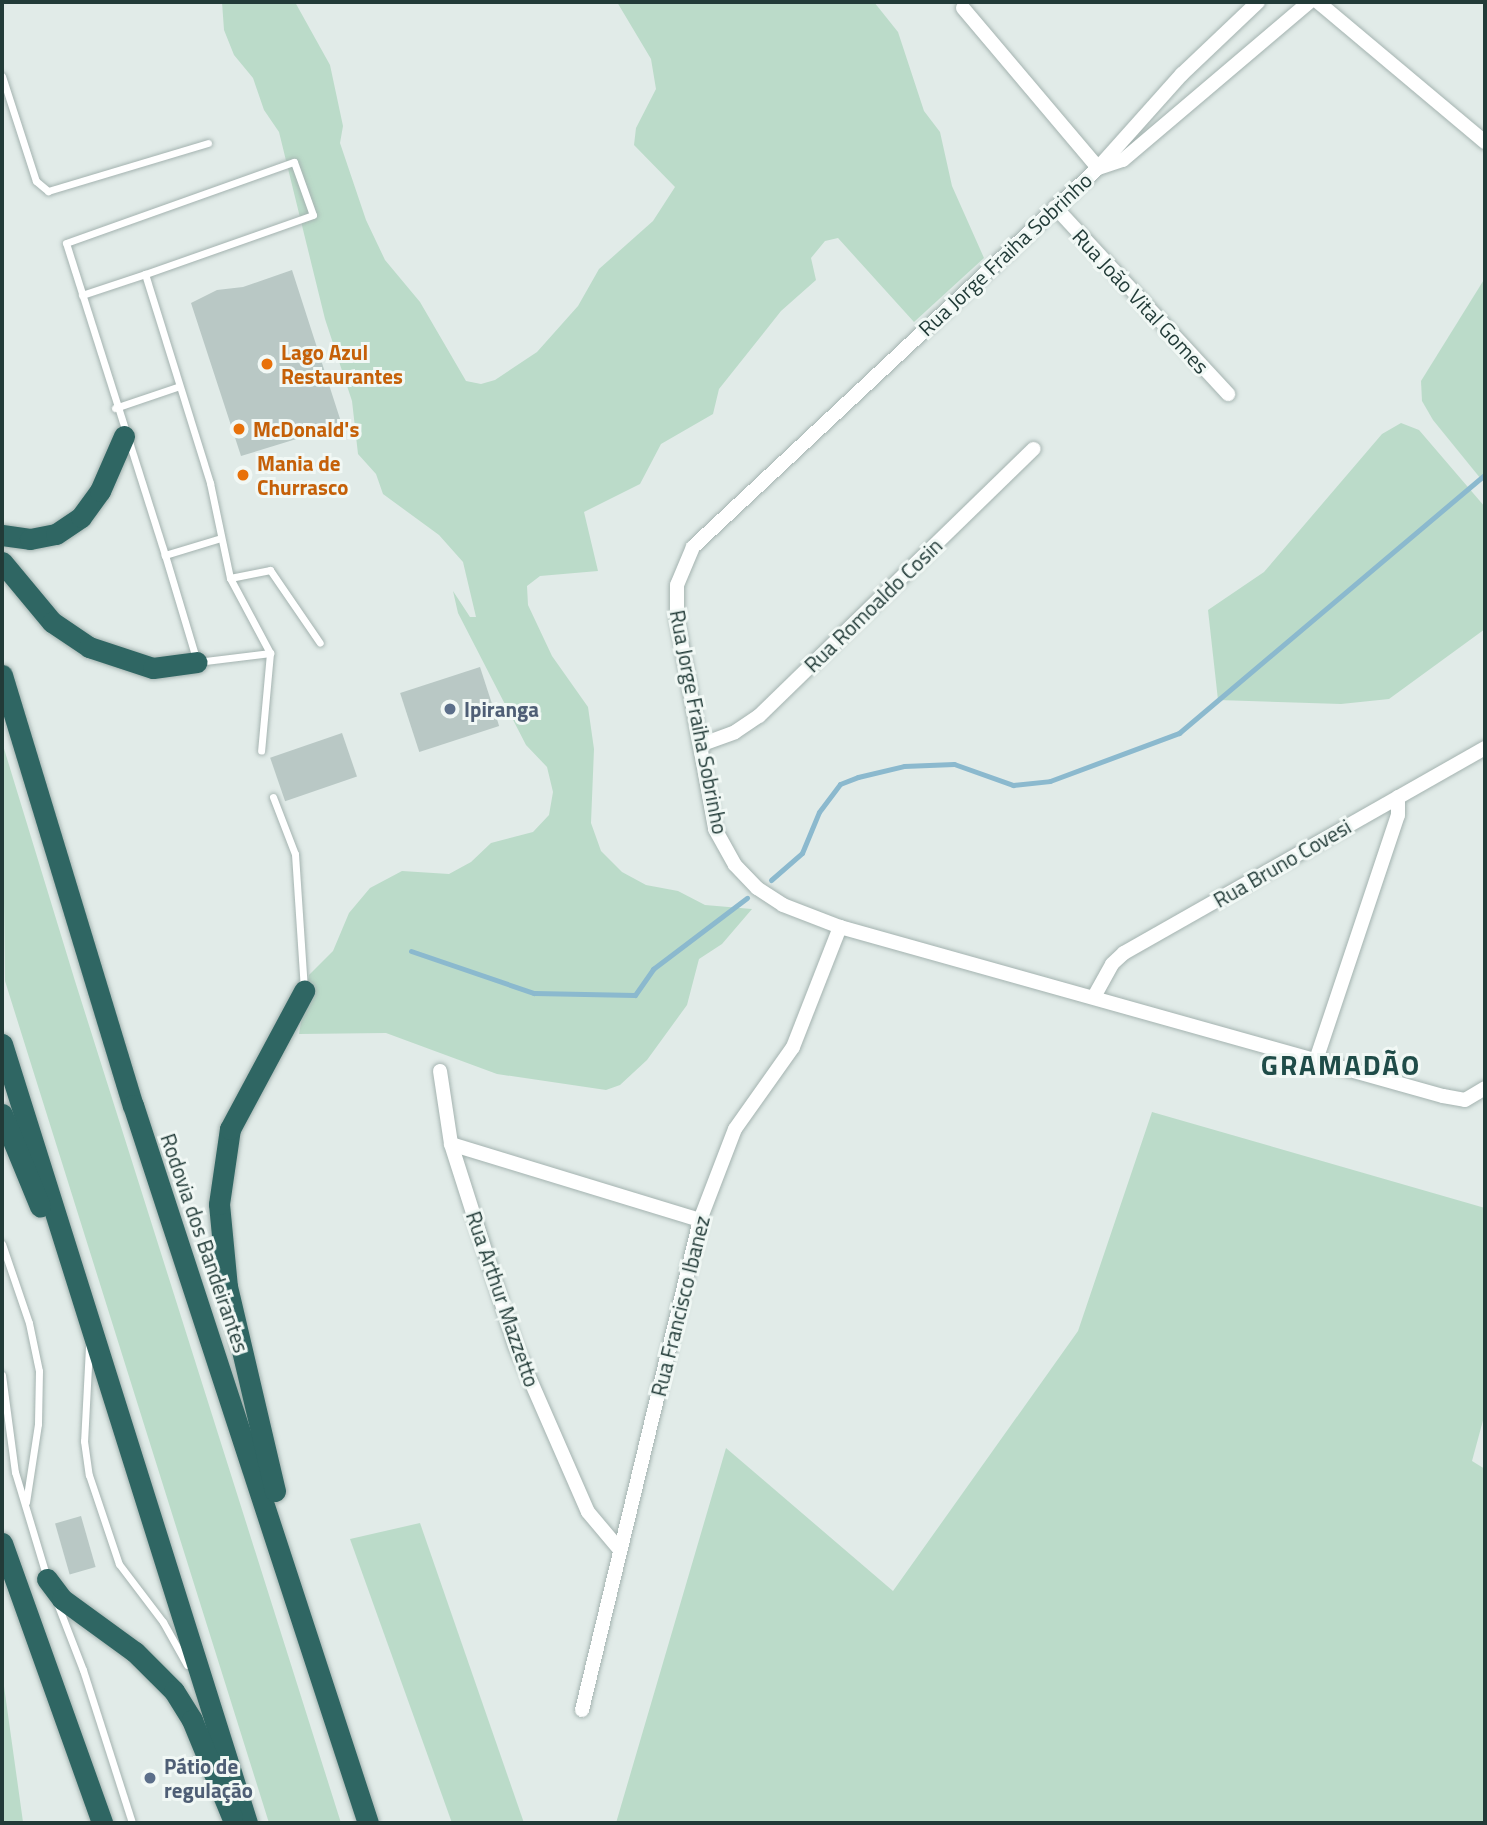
<!DOCTYPE html>
<html>
<head>
<meta charset="utf-8">
<style>
	body { margin:0 }
	#map { position:relative; width:1487px; height:1825px; overflow:hidden; background:#e1ebe8; font-family:"Titillium Web",sans-serif }
	div>[style] { position:absolute }
	.green>* { inset:0; background:#bbdbc9 }
	.stream>* { height:5px; margin:-2.5px; padding:0 2.5px; transform-origin:2.5px; border-radius:2.5px; background:#8bb9ce }
	.building>* { inset:0; background:#b9c8c5; transform-origin:0 0 }
	.roads { filter:drop-shadow(0 0 2px #a4b3b0) drop-shadow(0 0 2px #a4b3b0) }
	.lane>* { height:7px; margin:-3.5px; padding:0 3.5px; transform-origin:3.5px; border-radius:3.5px; background:#fff }
	.street>* { height:14px; margin:-7px; padding:0 7px; transform-origin:7px; border-radius:7px; background:#fff }
	.highway>* { height:21px; margin:-10.5px; padding:0 10.5px; transform-origin:10.5px; border-radius:10.5px; background:#2f6663 }
	.dots>* { width:19px; height:19px; translate:-50% -50%; box-sizing:border-box; border:4px solid #f1f8f5; border-radius:50% }
	span { translate:-50% -50%; white-space:nowrap; text-align:center; line-height:1.15; -webkit-text-stroke:6px #f1f8f5; paint-order:stroke }
	.street-label { font-size:21px; color:#223b38 }
	.food-label { font-size:21px; color:#c56008; font-weight:700 }
	.left { translate:0 -50%; text-align:left }
	.service-label { font-size:21px; color:#4e5e75; font-weight:700 }
	.district-label { font-size:28px; color:#1f4c48; font-weight:700; letter-spacing:2px }
	.frame { position:absolute; inset:0; border:4px solid #223b38; pointer-events:none }
</style>
</head>
<body>
<div id="map">
	<div class="green">
		<i style="clip-path:polygon(222px 2px,295px 2px,330px 65px,343px 126px,340px 143px,366px 220px,385px 260px,420px 302px,466px 381px,481px 384px,495px 380px,537px 352px,578px 306px,599px 269px,653px 221px,675px 187px,634px 145px,636px 128px,656px 89px,651px 59px,617px 2px,874px 2px,898px 32px,924px 111px,940px 132px,952px 186px,984px 258px,914px 322px,838px 238px,825px 241px,811px 258px,816px 280px,781px 311px,719px 389px,713px 414px,661px 444px,640px 484px,584px 512px,598px 571px,540px 576px,527px 586px,528px 605px,552px 656px,588px 707px,594px 749px,591px 823px,601px 851px,622px 872px,646px 885px,678px 891px,705px 905px,752px 909px,722px 944px,699px 959px,687px 1005px,647px 1060px,620px 1085px,606px 1090px,497px 1074px,386px 1033px,299px 1034px,309px 975px,333px 951px,349px 913px,370px 888px,402px 871px,449px 874px,471px 862px,491px 843px,533px 832px,549px 815px,553px 792px,547px 767px,526px 745px,458px 613px,453px 591px,470px 617px,476px 617px,463px 562px,439px 535px,383px 494px,376px 474px,358px 454px,352px 401px,325px 319px,279px 132px,264px 110px,253px 78px,234px 55px,224px 30px)"></i>
		<i style="clip-path:polygon(1485px 278px,1485px 484px,1433px 420px,1422px 401px,1421px 381px)"></i>
		<i style="clip-path:polygon(1401px 423px,1419px 430px,1485px 507px,1485px 629px,1389px 699px,1341px 704px,1218px 700px,1208px 610px,1264px 572px,1382px 434px)"></i>
		<i style="clip-path:polygon(2px 742px,75px 981px,341px 1823px,269px 1823px,5px 981px)"></i>
		<i style="clip-path:polygon(1152px 1112px,1485px 1208px,1485px 1413px,1472px 1461px,1485px 1469px,1485px 1823px,616px 1823px,726px 1448px,893px 1591px,1078px 1331px)"></i>
		<i style="clip-path:polygon(420px 1523px,524px 1823px,452px 1823px,350px 1539px)"></i>
		<i style="clip-path:polygon(2px 1672px,23px 1822px,24px 1823px,2px 1823px)"></i>
	</div>
	<div class="stream">
		<i style="left:771px;top:880px;width:41px;rotate:-41.1deg"></i>
		<i style="left:802px;top:853px;width:44px;rotate:-67.5deg"></i>
		<i style="left:819px;top:812px;width:35px;rotate:-53deg"></i>
		<i style="left:840px;top:784px;width:19px;rotate:-21deg"></i>
		<i style="left:858px;top:777px;width:47px;rotate:-13.4deg"></i>
		<i style="left:904px;top:766px;width:50px;rotate:-2.3deg"></i>
		<i style="left:954px;top:764px;width:63px;rotate:19.6deg"></i>
		<i style="left:1013px;top:785px;width:37px;rotate:-6deg"></i>
		<i style="left:1050px;top:781px;width:138px;rotate:-20.4deg"></i>
		<i style="left:1179px;top:733px;width:401px;rotate:-40.2deg"></i>
		<i style="left:411px;top:951px;width:130px;rotate:18.9deg"></i>
		<i style="left:534px;top:993px;width:101px;rotate:1.1deg"></i>
		<i style="left:635px;top:995px;width:32px;rotate:-55deg"></i>
		<i style="left:653px;top:969px;width:118px;rotate:-37.1deg"></i>
	</div>
	<div class="building">
		<i style="clip-path:polygon(292px 270px,342px 425px,241px 456px,191px 303px,217px 290px,243px 287px)"></i>
		<i style="left:480px;top:667px;width:62px;height:84px;rotate:72deg"></i>
		<i style="left:342px;top:733px;width:46px;height:76px;rotate:71deg"></i>
		<i style="left:81px;top:1516px;width:53px;height:27px;rotate:74deg"></i>
	</div>
	<div class="roads">
		<div class="lane">
			<i style="left:2px;top:76px;width:110px;rotate:72.1deg"></i>
			<i style="left:36px;top:181px;width:16px;rotate:40deg"></i>
			<i style="left:48px;top:191px;width:167px;rotate:-16.7deg"></i>
			<i style="left:82px;top:295px;width:66px;rotate:-18.4deg"></i>
			<i style="left:115px;top:408px;width:65px;rotate:-18.7deg"></i>
			<i style="left:221px;top:538px;width:59px;rotate:163.1deg"></i>
			<i style="left:165px;top:555px;width:327px;rotate:-107.6deg"></i>
			<i style="left:66px;top:243px;width:242px;rotate:-19.6deg"></i>
			<i style="left:294px;top:162px;width:56px;rotate:70.3deg"></i>
			<i style="left:313px;top:215px;width:178px;rotate:160.6deg"></i>
			<i style="left:145px;top:274px;width:219px;rotate:72.7deg"></i>
			<i style="left:210px;top:483px;width:97px;rotate:78.1deg"></i>
			<i style="left:230px;top:578px;width:41px;rotate:-11.3deg"></i>
			<i style="left:270px;top:570px;width:88px;rotate:55.6deg"></i>
			<i style="left:165px;top:555px;width:112px;rotate:73.3deg"></i>
			<i style="left:197px;top:662px;width:74px;rotate:-7deg"></i>
			<i style="left:230px;top:578px;width:85px;rotate:61.9deg"></i>
			<i style="left:270px;top:653px;width:98px;rotate:95.2deg"></i>
			<i style="left:273px;top:797px;width:61px;rotate:68.9deg"></i>
			<i style="left:295px;top:854px;width:136px;rotate:86.2deg"></i>
			<i style="left:2px;top:1244px;width:83px;rotate:71.1deg"></i>
			<i style="left:29px;top:1323px;width:49px;rotate:78.2deg"></i>
			<i style="left:39px;top:1371px;width:53px;rotate:91.1deg"></i>
			<i style="left:38px;top:1424px;width:79px;rotate:98.7deg"></i>
			<i style="left:89px;top:1347px;width:94px;rotate:93deg"></i>
			<i style="left:84px;top:1441px;width:34px;rotate:82deg"></i>
			<i style="left:89px;top:1475px;width:94px;rotate:71.4deg"></i>
			<i style="left:119px;top:1564px;width:73px;rotate:52.8deg"></i>
			<i style="left:163px;top:1622px;width:49px;rotate:60.8deg"></i>
			<i style="left:2px;top:1375px;width:98px;rotate:82.4deg"></i>
			<i style="left:15px;top:1472px;width:108px;rotate:73.2deg"></i>
			<i style="left:57px;top:1603px;width:72px;rotate:68.8deg"></i>
			<i style="left:83px;top:1670px;width:161px;rotate:72.2deg"></i>
		</div>
		<div class="street">
			<i style="left:1258px;top:2px;width:105px;rotate:136.5deg"></i>
			<i style="left:1182px;top:74px;width:126px;rotate:131.8deg"></i>
			<i style="left:1098px;top:168px;width:555px;rotate:136.9deg"></i>
			<i style="left:693px;top:547px;width:41px;rotate:112.8deg"></i>
			<i style="left:677px;top:585px;width:34px;rotate:90deg"></i>
			<i style="left:677px;top:619px;width:213px;rotate:79.7deg"></i>
			<i style="left:715px;top:829px;width:41px;rotate:60.9deg"></i>
			<i style="left:735px;top:865px;width:32px;rotate:46deg"></i>
			<i style="left:757px;top:888px;width:31px;rotate:33deg"></i>
			<i style="left:783px;top:905px;width:61px;rotate:21.1deg"></i>
			<i style="left:840px;top:927px;width:626px;rotate:15.66deg"></i>
			<i style="left:1443px;top:1096px;width:22px;rotate:10deg"></i>
			<i style="left:1465px;top:1100px;width:23px;rotate:-31deg"></i>
			<i style="left:1318px;top:2px;width:218px;rotate:40deg"></i>
			<i style="left:963px;top:8px;width:209px;rotate:49.8deg"></i>
			<i style="left:1098px;top:168px;width:26px;rotate:-18deg"></i>
			<i style="left:1123px;top:160px;width:244px;rotate:-40.3deg"></i>
			<i style="left:1055px;top:207px;width:255px;rotate:47.2deg"></i>
			<i style="left:700px;top:745px;width:37px;rotate:-20deg"></i>
			<i style="left:735px;top:732px;width:29px;rotate:-34deg"></i>
			<i style="left:759px;top:716px;width:383px;rotate:-44.2deg"></i>
			<i style="left:1095px;top:995px;width:35px;rotate:-61deg"></i>
			<i style="left:1112px;top:964px;width:16px;rotate:-43deg"></i>
			<i style="left:1124px;top:953px;width:415px;rotate:-29.6deg"></i>
			<i style="left:1316px;top:1060px;width:258px;rotate:-71.5deg"></i>
			<i style="left:1398px;top:815px;width:18px;rotate:-90deg"></i>
			<i style="left:440px;top:1071px;width:74px;rotate:81.4deg"></i>
			<i style="left:451px;top:1144px;width:211px;rotate:72.3deg"></i>
			<i style="left:515px;top:1345px;width:182px;rotate:66.4deg"></i>
			<i style="left:588px;top:1512px;width:50px;rotate:49.9deg"></i>
			<i style="left:451px;top:1144px;width:260px;rotate:17deg"></i>
			<i style="left:582px;top:1710px;width:504px;rotate:-76.46deg"></i>
			<i style="left:700px;top:1220px;width:97px;rotate:-69deg"></i>
			<i style="left:735px;top:1129px;width:100px;rotate:-54.7deg"></i>
			<i style="left:793px;top:1047px;width:129px;rotate:-68.6deg"></i>
		</div>
		<div class="highway">
			<i style="left:2px;top:535px;width:28px;rotate:8deg"></i>
			<i style="left:30px;top:539px;width:26px;rotate:-11deg"></i>
			<i style="left:56px;top:534px;width:30px;rotate:-34deg"></i>
			<i style="left:81px;top:517px;width:32px;rotate:-54deg"></i>
			<i style="left:100px;top:491px;width:60px;rotate:-66.4deg"></i>
			<i style="left:2px;top:562px;width:78px;rotate:50.2deg"></i>
			<i style="left:52px;top:622px;width:45px;rotate:34deg"></i>
			<i style="left:89px;top:647px;width:67px;rotate:18.2deg"></i>
			<i style="left:153px;top:668px;width:44px;rotate:-7.8deg"></i>
			<i style="left:2px;top:675px;width:450px;rotate:73.1deg"></i>
			<i style="left:133px;top:1105px;width:755px;rotate:71.88deg"></i>
			<i style="left:2px;top:1044px;width:817px;rotate:72.54deg"></i>
			<i style="left:2px;top:1114px;width:100px;rotate:67.6deg"></i>
			<i style="left:275px;top:1491px;width:210px;rotate:-103.2deg"></i>
			<i style="left:227px;top:1287px;width:83px;rotate:-95.5deg"></i>
			<i style="left:219px;top:1204px;width:76px;rotate:-81.7deg"></i>
			<i style="left:230px;top:1129px;width:157px;rotate:-61.8deg"></i>
			<i style="left:2px;top:1543px;width:297px;rotate:70.3deg"></i>
			<i style="left:47px;top:1579px;width:25px;rotate:53deg"></i>
			<i style="left:62px;top:1599px;width:90px;rotate:36deg"></i>
			<i style="left:135px;top:1652px;width:55px;rotate:45deg"></i>
			<i style="left:174px;top:1691px;width:34px;rotate:58deg"></i>
			<i style="left:192px;top:1720px;width:105px;rotate:67.6deg"></i>
		</div>
	</div>
	<div class="dots">
		<i style="left:267px;top:364px;background:#e8710a"></i>
		<i style="left:239px;top:429px;background:#e8710a"></i>
		<i style="left:243px;top:475px;background:#e8710a"></i>
		<i style="left:450px;top:709px;background:#5c6f8a"></i>
		<i style="left:150px;top:1778px;background:#5c6f8a"></i>
	</div>
	<div class="street-label">
		<span style="left:1005px;top:254px;rotate:-43deg">Rua Jorge Fraiha Sobrinho</span>
		<span style="left:1141px;top:301px;rotate:47deg">Rua João Vital Gomes</span>
		<span style="left:873px;top:605px;rotate:-44deg">Rua Romoaldo Cosin</span>
		<span style="left:699px;top:722px;rotate:79deg">Rua Jorge Fraiha Sobrinho</span>
		<span style="left:1282px;top:863px;rotate:-30deg">Rua Bruno Covesi</span>
		<span style="left:205px;top:1243px;rotate:71deg">Rodovia dos Bandeirantes</span>
		<span style="left:503px;top:1299px;rotate:71deg">Rua Arthur Mazzetto</span>
		<span style="left:680px;top:1306px;rotate:-76deg">Rua Francisco Ibanez</span>
	</div>
	<div class="food-label">
		<span class="left" style="left:281px;top:364px">Lago Azul<br>Restaurantes</span>
		<span class="left" style="left:253px;top:429px">McDonald's</span>
		<span class="left" style="left:257px;top:475px">Mania de<br>Churrasco</span>
	</div>
	<div class="service-label">
		<span class="left" style="left:464px;top:709px">Ipiranga</span>
		<span class="left" style="left:164px;top:1778px">Pátio de<br>regulação</span>
	</div>
	<div class="district-label">
		<span style="left:1341px;top:1065px">GRAMADÃO</span>
	</div>
	<div class="frame"></div>
</div>
</body>
</html>
